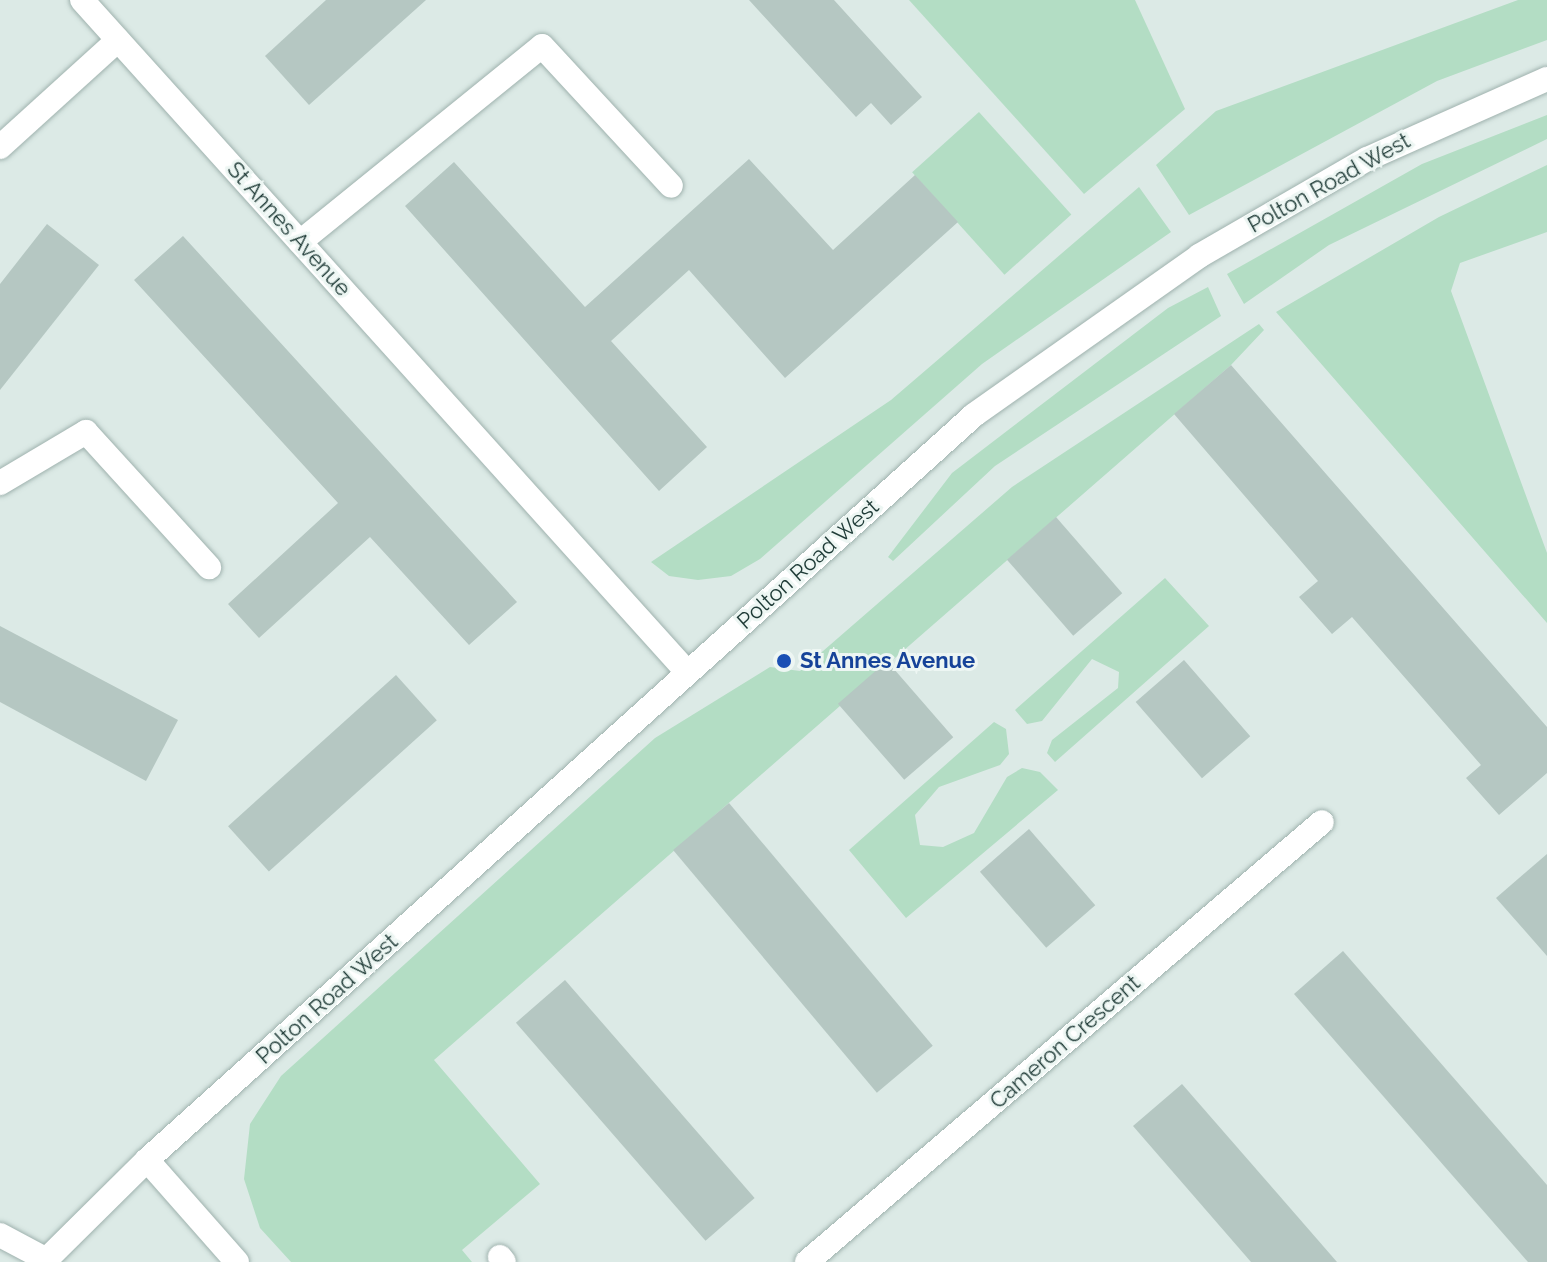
<!DOCTYPE html>
<html>
<head>
<meta charset="utf-8">
<style>
	body { margin:0 }
	#map { position:relative; width:1547px; height:1262px; overflow:hidden; background:#dceae6; font-family:Raleway,sans-serif }
	div>[style] { position:absolute }
	.green>* { inset:0; background:#b3ddc4; transform-origin:0 0 }
	.building>* { inset:0; background:#b5c7c2; transform-origin:0 0 }
	.roads { filter:drop-shadow(0 0 2px #9fb2ae) drop-shadow(0 0 2px #9fb2ae) }
	.service>* { height:24px; margin:-12px; padding:0 12px; transform-origin:12px; border-radius:12px; background:#fff }
	.minor>* { height:24px; margin:-12px; padding:0 12px; transform-origin:12px; border-radius:12px; background:#fff }
	.tertiary>* { height:24px; margin:-12px; padding:0 12px; transform-origin:12px; border-radius:12px; background:#fff }
	.dots>* { width:22px; height:22px; translate:-50% -50%; box-sizing:border-box; border:4px solid #edf6f3; border-radius:50% }
	span { translate:-50% -50%; white-space:nowrap; text-align:center; line-height:1.15; -webkit-text-stroke:6px #edf6f3; paint-order:stroke }
	.street-label { font-size:22px; color:#1e3a36 }
	.transit-label { font-size:22px; color:#164399; font-weight:700 }
	.left { translate:0 -50%; text-align:left }
</style>
</head>
<body>
<div id="map">
	<div class="green">
		<i style="clip-path:polygon(909px 0,1135px 0,1185px 109px,1084px 194px)"></i>
		<i style="clip-path:polygon(1518px 0,1547px 0,1547px 40px,1437px 81px,1189px 215px,1156px 165px,1216px 111px)"></i>
		<i style="left:979px;top:112px;width:138px;height:90px;rotate:48deg"></i>
		<i style="clip-path:polygon(1547px 115px,1547px 139px,1329px 245px,1244px 304px,1227px 274px,1422px 164px)"></i>
		<i style="clip-path:polygon(1547px 165px,1547px 232px,1460px 263px,1451px 291px,1547px 553px,1547px 623px,1276px 312px,1439px 217px)"></i>
		<i style="clip-path:polygon(1139px 187px,1171px 232px,982px 364px,760px 559px,731px 576px,698px 580px,669px 576px,651px 562px,891px 400px)"></i>
		<i style="clip-path:polygon(1208px 287px,1221px 316px,995px 466px,893px 561px,888px 557px,952px 473px,1168px 308px)"></i>
		<i style="clip-path:polygon(1259px 324px,1264px 330px,1231px 365px,434px 1060px,540px 1184px,462px 1250px,472px 1262px,291px 1262px,260px 1228px,244px 1179px,250px 1124px,281px 1076px,655px 738px,770px 667px,800px 671px,1012px 487px)"></i>
		<i style="clip-path:polygon(1165px 578px,1209px 626px,1055px 762px,1047px 753px,1052px 740px,1118px 688px,1119px 672px,1092px 659px,1042px 721px,1027px 724px,1015px 710px)"></i>
		<i style="clip-path:polygon(994px 722px,1006px 729px,1009px 754px,1000px 765px,939px 787px,915px 815px,920px 845px,943px 847px,974px 833px,1007px 777px,1022px 768px,1040px 772px,1058px 790px,906px 918px,849px 850px)"></i>
	</div>
	<div class="building">
		<i style="clip-path:polygon(326px 0,426px 0,309px 105px,265px 56px)"></i>
		<i style="clip-path:polygon(749px 0,834px 0,922px 97px,891px 125px,871px 103px,856px 117px)"></i>
		<i style="clip-path:polygon(749px 159px,833px 250px,915px 175px,958px 222px,785px 378px,689px 270px,611px 341px,707px 447px,659px 491px,405px 206px,454px 162px,585px 307px)"></i>
		<i style="clip-path:polygon(47px 224px,99px 265px,0 390px,0 284px)"></i>
		<i style="clip-path:polygon(183px 236px,517px 602px,469px 645px,370px 537px,259px 638px,228px 604px,338px 503px,134px 280px)"></i>
		<i style="clip-path:polygon(1231px 365px,1547px 727px,1547px 773px,1499px 815px,1466px 778px,1481px 765px,1352px 617px,1332px 634px,1299px 597px,1318px 581px,1174px 414px)"></i>
		<i style="left:1056px;top:517px;width:101px;height:65px;rotate:49deg"></i>
		<i style="clip-path:polygon(0 626px,178px 720px,146px 781px,0 702px)"></i>
		<i style="left:1184px;top:660px;width:101px;height:64px;rotate:49deg"></i>
		<i style="left:887px;top:661px;width:101px;height:65px;rotate:49deg"></i>
		<i style="left:396px;top:675px;width:61px;height:226px;rotate:48deg"></i>
		<i style="left:729px;top:803px;width:317px;height:73px;rotate:50deg"></i>
		<i style="left:1029px;top:829px;width:101px;height:65px;rotate:49deg"></i>
		<i style="clip-path:polygon(1547px 854px,1547px 956px,1496px 898px)"></i>
		<i style="clip-path:polygon(1343px 951px,1547px 1185px,1547px 1262px,1528px 1262px,1294px 994px)"></i>
		<i style="left:565px;top:980px;width:289px;height:65px;rotate:49deg"></i>
		<i style="clip-path:polygon(1182px 1084px,1277px 1193px,1337px 1262px,1251px 1262px,1133px 1126px)"></i>
	</div>
	<div class="roads">
		<div class="service">
			<i style="left:300px;top:242px;width:311px;rotate:-39deg"></i>
			<i style="left:542px;top:46px;width:190px;rotate:47.3deg"></i>
			<i style="left:86px;top:432px;width:183px;rotate:47.7deg"></i>
			<i style="left:0;top:1235px;width:53px;rotate:28deg"></i>
			<i style="left:500px;top:1257px;width:6px;rotate:51deg"></i>
		</div>
		<div class="minor">
			<i style="left:82px;top:0;width:904px;rotate:48deg"></i>
			<i style="left:0;top:147px;width:159px;rotate:-42.2deg"></i>
			<i style="left:0;top:483px;width:100px;rotate:-30.7deg"></i>
			<i style="left:147px;top:1160px;width:136px;rotate:48.6deg"></i>
			<i style="left:807px;top:1262px;width:677px;rotate:-40.51deg"></i>
		</div>
		<div class="tertiary">
			<i style="left:44px;top:1262px;width:145px;rotate:-44.7deg"></i>
			<i style="left:147px;top:1160px;width:1113px;rotate:-42.01deg"></i>
			<i style="left:974px;top:415px;width:276px;rotate:-35.2deg"></i>
			<i style="left:1199px;top:256px;width:194px;rotate:-30deg"></i>
			<i style="left:1367px;top:159px;width:197px;rotate:-24deg"></i>
		</div>
	</div>
	<div class="dots">
		<i style="left:784px;top:661px;background:#1a4fb4"></i>
	</div>
	<div class="street-label">
		<span style="left:1329px;top:183px;rotate:-29deg">Polton Road West</span>
		<span style="left:289px;top:229px;rotate:48deg">St Annes Avenue</span>
		<span style="left:808px;top:564px;rotate:-42deg">Polton Road West</span>
		<span style="left:327px;top:999px;rotate:-42deg">Polton Road West</span>
		<span style="left:1065px;top:1042px;rotate:-41deg">Cameron Crescent</span>
	</div>
	<div class="transit-label">
		<span class="left" style="left:800px;top:661px">St Annes Avenue</span>
	</div>
</div>
</body>
</html>
